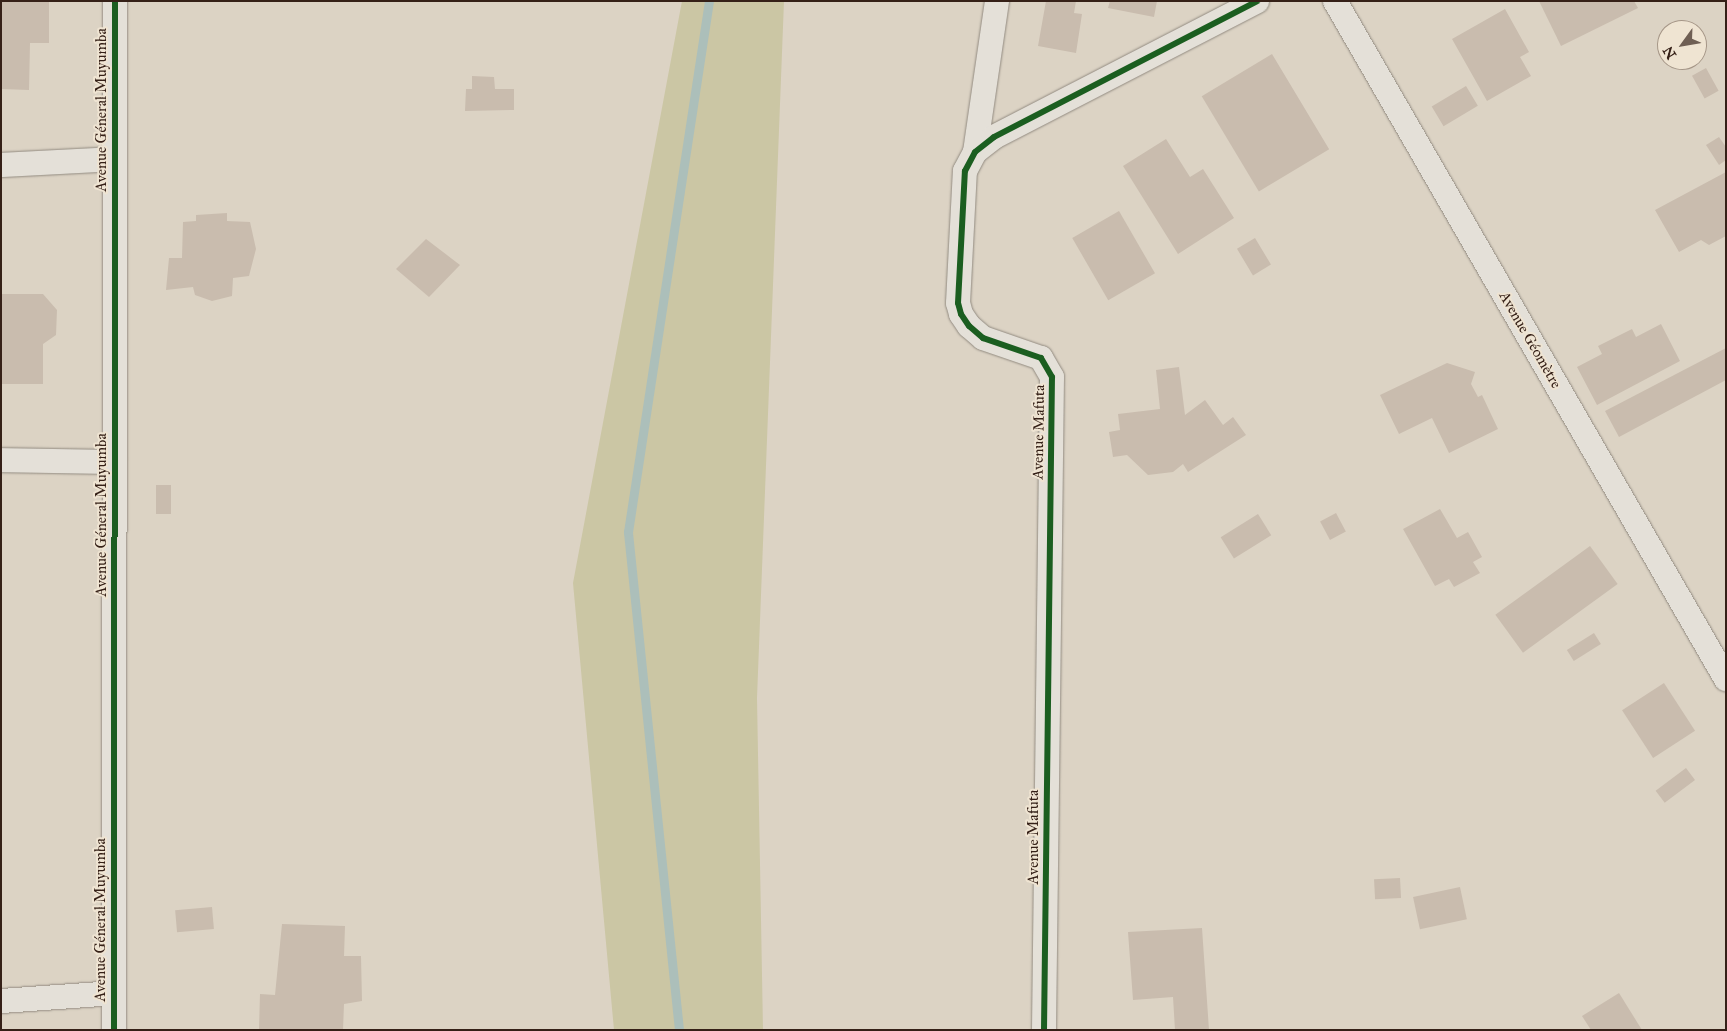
<!DOCTYPE html>
<html>
<head>
<meta charset="utf-8">
<style>
	body { margin:0 }
	#map { position:relative; width:1727px; height:1031px; overflow:hidden; background:#dcd3c4; font-family:"IM FELL Great Primer",serif }
	div>[style] { position:absolute }
	.green>* { inset:0; background:#cbc6a4 }
	.stream>* { height:9px; margin:-4.5px; padding:0 4.5px; transform-origin:4.5px; border-radius:4.5px; background:#acbfba }
	.building>* { inset:0; background:#c9bcae; transform-origin:0 0 }
	.roads { filter:drop-shadow(0 0 1px #928b81) drop-shadow(0 0 1px #928b81) }
	.street>* { height:24px; margin:-12px; padding:0 12px; transform-origin:12px; border-radius:12px; background:#e4e0d8 }
	.cycleway>* { height:6px; margin:-3px; padding:0 3px; transform-origin:3px; border-radius:3px; background:#1b5e20 }
	span { translate:-50% -50%; white-space:nowrap; text-align:center; line-height:1.15; -webkit-text-stroke:4px #efe4d2; paint-order:stroke }
	.street-label { font-size:15px; color:#352017 }
	.frame { position:absolute; inset:0; border:2px solid #352017; pointer-events:none }
	.north { position:absolute; left:1657px; top:20px; width:50px; height:50px; box-sizing:border-box; background:#efe4d2; border:1px solid #a59687; border-radius:50%; rotate:238deg; font-size:14px; font-weight:700; line-height:20px; text-align:center; color:#352017 }
	.north::after { content:''; display:block; margin:auto; width:18px; height:22px; background:#6f5f54; clip-path:polygon(50% 0,100% 100%,50% 72%,0 100%) }
</style>
</head>
<body>
<div id="map">
	<div class="green">
		<i style="clip-path:polygon(682px 1px,784px 1px,757px 698px,763px 1030px,614px 1030px,573px 583px)"></i>
	</div>
	<div class="stream">
		<i style="left:679px;top:1030px;width:501px;rotate:-95.85deg"></i>
		<i style="left:628px;top:532px;width:537px;rotate:-81.33deg"></i>
	</div>
	<div class="building">
		<i style="clip-path:polygon(1px 1px,49px 1px,49px 43px,30px 43px,29px 90px,1px 89px)"></i>
		<i style="clip-path:polygon(1046px 1px,1076px 1px,1074px 13px,1082px 14px,1076px 53px,1038px 46px)"></i>
		<i style="clip-path:polygon(1110px 1px,1157px 1px,1154px 17px,1108px 8px)"></i>
		<i style="clip-path:polygon(1539px 1px,1634px 1px,1638px 8px,1561px 46px)"></i>
		<i style="clip-path:polygon(1505px 9px,1529px 52px,1520px 57px,1531px 76px,1487px 101px,1452px 39px)"></i>
		<i style="left:1272px;top:54px;width:111px;height:82px;rotate:59deg"></i>
		<i style="left:1706px;top:68px;width:26px;height:16px;rotate:61deg"></i>
		<i style="clip-path:polygon(472px 76px,494px 77px,495px 89px,514px 89px,514px 110px,465px 111px,466px 89px,472px 89px)"></i>
		<i style="left:1466px;top:86px;width:23px;height:40px;rotate:59deg"></i>
		<i style="clip-path:polygon(1719px 137px,1726px 147px,1726px 160px,1719px 165px,1706px 145px)"></i>
		<i style="clip-path:polygon(1166px 139px,1190px 177px,1203px 169px,1234px 218px,1178px 254px,1123px 166px)"></i>
		<i style="clip-path:polygon(1726px 172px,1726px 236px,1709px 245px,1701px 240px,1679px 252px,1655px 210px)"></i>
		<i style="left:1119px;top:211px;width:72px;height:54px;rotate:60deg"></i>
		<i style="clip-path:polygon(227px 213px,227px 221px,250px 222px,256px 249px,249px 276px,233px 278px,232px 296px,212px 301px,195px 295px,193px 287px,166px 290px,169px 258px,182px 258px,183px 222px,196px 221px,196px 215px)"></i>
		<i style="left:1255px;top:238px;width:31px;height:21px;rotate:59deg"></i>
		<i style="clip-path:polygon(426px 239px,460px 265px,429px 297px,396px 269px)"></i>
		<i style="clip-path:polygon(1px 294px,43px 294px,57px 310px,56px 335px,43px 344px,43px 384px,1px 384px)"></i>
		<i style="clip-path:polygon(1661px 324px,1680px 361px,1597px 405px,1577px 367px,1602px 354px,1598px 346px,1632px 329px,1636px 337px)"></i>
		<i style="clip-path:polygon(1726px 348px,1726px 380px,1619px 437px,1605px 411px)"></i>
		<i style="clip-path:polygon(1447px 363px,1475px 372px,1471px 384px,1478px 397px,1482px 395px,1498px 429px,1449px 453px,1432px 418px,1399px 434px,1380px 395px)"></i>
		<i style="clip-path:polygon(1179px 367px,1185px 415px,1205px 400px,1223px 425px,1233px 417px,1246px 435px,1188px 472px,1183px 464px,1173px 472px,1148px 475px,1127px 455px,1113px 457px,1109px 432px,1120px 430px,1118px 414px,1160px 409px,1156px 370px)"></i>
		<i style="left:156px;top:485px;width:15px;height:29px"></i>
		<i style="clip-path:polygon(1440px 509px,1457px 538px,1468px 532px,1482px 557px,1473px 562px,1480px 573px,1454px 587px,1449px 579px,1435px 586px,1403px 529px)"></i>
		<i style="left:1336px;top:513px;width:21px;height:18px;rotate:62deg"></i>
		<i style="left:1258px;top:514px;width:25px;height:44px;rotate:58deg"></i>
		<i style="left:1590px;top:546px;width:47px;height:117px;rotate:54deg"></i>
		<i style="left:1594px;top:633px;width:13px;height:32px;rotate:58deg"></i>
		<i style="left:1664px;top:683px;width:57px;height:50px;rotate:57deg"></i>
		<i style="left:1686px;top:768px;width:15px;height:38px;rotate:53deg"></i>
		<i style="left:1400px;top:878px;width:20px;height:26px;rotate:87deg"></i>
		<i style="left:1460px;top:887px;width:33px;height:48px;rotate:78deg"></i>
		<i style="left:212px;top:907px;width:22px;height:37px;rotate:85deg"></i>
		<i style="clip-path:polygon(282px 924px,345px 926px,344px 956px,361px 956px,362px 1001px,344px 1004px,343px 1030px,259px 1030px,260px 994px,275px 995px)"></i>
		<i style="clip-path:polygon(1202px 928px,1209px 1030px,1175px 1030px,1173px 997px,1133px 1000px,1128px 932px)"></i>
		<i style="clip-path:polygon(1619px 993px,1642px 1030px,1591px 1030px,1582px 1016px)"></i>
	</div>
	<div class="roads">
		<div class="street">
			<i style="left:1335px;top:1px;width:783px;rotate:60.03deg"></i>
			<i style="left:975px;top:152px;width:153px;rotate:-81.7deg"></i>
			<i style="left:1px;top:165px;width:113px;rotate:-3deg"></i>
			<i style="left:1px;top:460px;width:114px;rotate:1deg"></i>
			<i style="left:1px;top:1001px;width:113px;rotate:-4deg"></i>
			<i style="left:114px;top:1030px;width:1029px;rotate:-89.94deg"></i>
			<i style="left:1044px;top:1030px;width:653px;rotate:-89.3deg"></i>
			<i style="left:1052px;top:377px;width:22px;rotate:-120deg"></i>
			<i style="left:1041px;top:358px;width:61px;rotate:-161deg"></i>
			<i style="left:983px;top:338px;width:18px;rotate:-139deg"></i>
			<i style="left:969px;top:326px;width:14px;rotate:-124deg"></i>
			<i style="left:961px;top:314px;width:11px;rotate:-105deg"></i>
			<i style="left:958px;top:303px;width:132px;rotate:-87deg"></i>
			<i style="left:965px;top:171px;width:21px;rotate:-62deg"></i>
			<i style="left:975px;top:152px;width:24px;rotate:-38deg"></i>
			<i style="left:994px;top:137px;width:296px;rotate:-27.3deg"></i>
		</div>
	</div>
	<div class="cycleway">
		<i style="left:114px;top:1030px;width:1029px;rotate:-89.94deg"></i>
		<i style="left:1044px;top:1030px;width:653px;rotate:-89.3deg"></i>
		<i style="left:1052px;top:377px;width:22px;rotate:-120deg"></i>
		<i style="left:1041px;top:358px;width:61px;rotate:-161deg"></i>
		<i style="left:983px;top:338px;width:18px;rotate:-139deg"></i>
		<i style="left:969px;top:326px;width:14px;rotate:-124deg"></i>
		<i style="left:961px;top:314px;width:11px;rotate:-105deg"></i>
		<i style="left:958px;top:303px;width:132px;rotate:-87deg"></i>
		<i style="left:965px;top:171px;width:21px;rotate:-62deg"></i>
		<i style="left:975px;top:152px;width:24px;rotate:-38deg"></i>
		<i style="left:994px;top:137px;width:296px;rotate:-27.3deg"></i>
	</div>
	<div class="street-label">
		<span style="left:102px;top:110px;rotate:-90deg">Avenue Géneral Muyumba</span>
		<span style="left:1530px;top:340px;rotate:60deg">Avenue Géomètre</span>
		<span style="left:1039px;top:432px;rotate:-89deg">Avenue Mafuta</span>
		<span style="left:102px;top:515px;rotate:-90deg">Avenue Géneral Muyumba</span>
		<span style="left:1034px;top:837px;rotate:-90deg">Avenue Mafuta</span>
		<span style="left:101px;top:920px;rotate:-90deg">Avenue Géneral Muyumba</span>
	</div>
	<div class="frame"></div>
	<div class="north">N</div>
</div>
</body>
</html>
